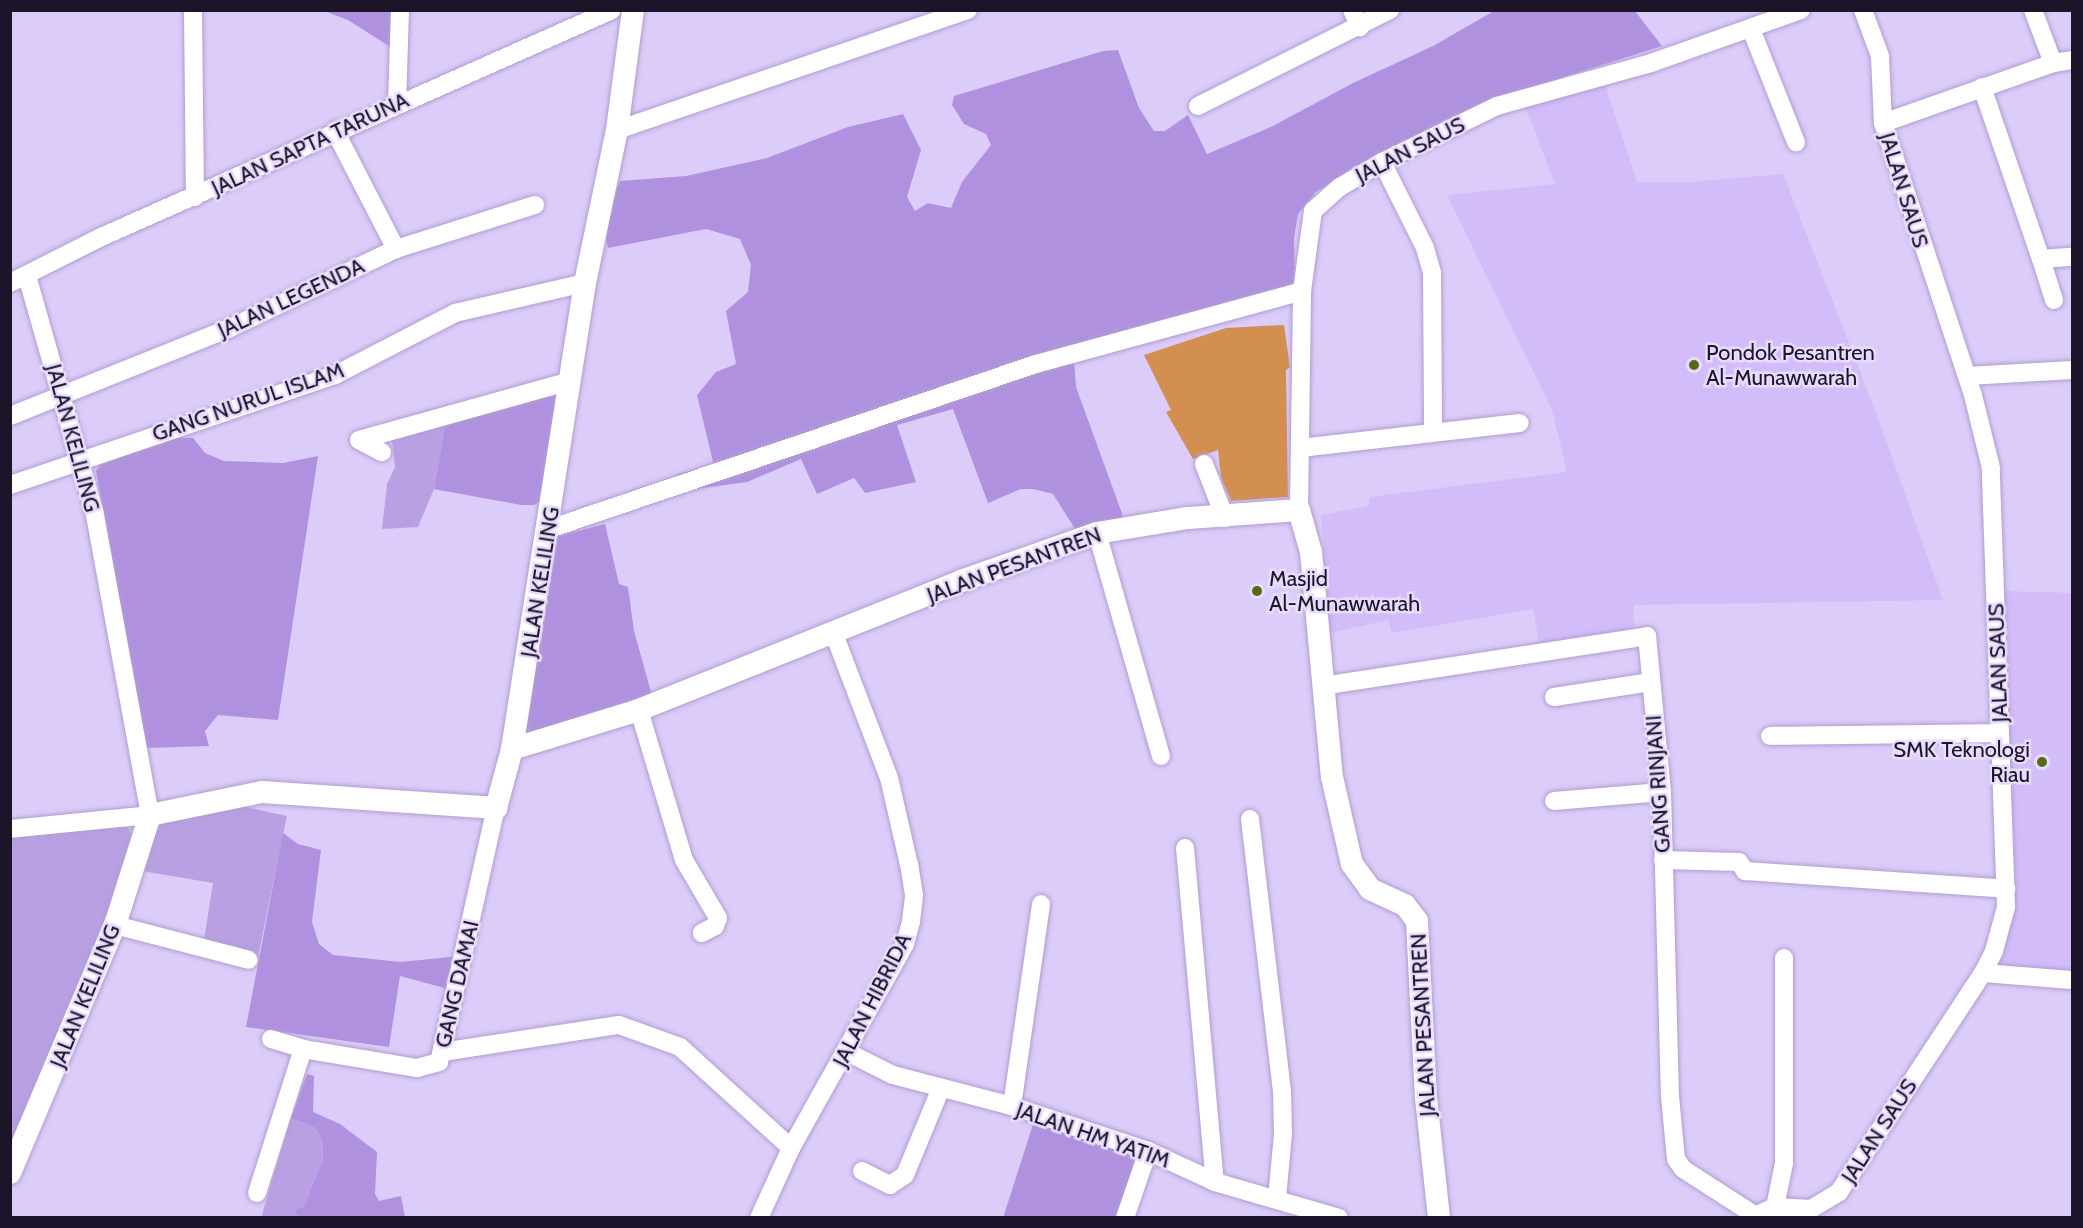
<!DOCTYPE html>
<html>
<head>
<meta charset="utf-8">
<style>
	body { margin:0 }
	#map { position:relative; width:2083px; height:1228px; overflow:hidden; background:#dcccf9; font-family:Cabin,sans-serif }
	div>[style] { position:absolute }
	.built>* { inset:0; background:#d3bcfa }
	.green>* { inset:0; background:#b9a0e3 }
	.forest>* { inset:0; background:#b091df }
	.building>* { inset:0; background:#d38f50 }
	.roads { filter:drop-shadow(0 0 2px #b19dd3) drop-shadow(0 0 2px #b19dd3) }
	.minor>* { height:18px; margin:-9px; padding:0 9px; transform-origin:9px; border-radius:9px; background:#fff }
	.tertiary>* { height:22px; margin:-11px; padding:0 11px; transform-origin:11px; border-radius:11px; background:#fff }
	.dots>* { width:16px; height:16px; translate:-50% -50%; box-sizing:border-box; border:3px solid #e8dcfe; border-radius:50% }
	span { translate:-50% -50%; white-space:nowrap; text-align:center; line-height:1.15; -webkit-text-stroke:5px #e8dcfe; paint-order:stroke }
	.street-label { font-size:22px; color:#1c1529 }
	.poi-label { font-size:22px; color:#1c1529 }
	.left { translate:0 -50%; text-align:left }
	.right { translate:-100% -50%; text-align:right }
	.frame { position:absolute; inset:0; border:12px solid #1c1529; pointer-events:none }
</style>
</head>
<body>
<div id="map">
	<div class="built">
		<i style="clip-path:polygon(1605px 85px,1637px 182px,1690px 182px,1783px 174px,1874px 407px,1943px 600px,1633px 605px,1635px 632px,1540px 647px,1533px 609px,1392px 633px,1388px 620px,1330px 633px,1321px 515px,1369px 506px,1369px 497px,1567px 472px,1552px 410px,1447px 195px,1555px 184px,1525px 106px)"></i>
		<i style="clip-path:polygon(2002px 591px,2072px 593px,2072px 971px,1995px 971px,2016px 885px)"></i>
	</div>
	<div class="green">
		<i style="clip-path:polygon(445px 425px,434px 489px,418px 527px,382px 529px,387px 484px,395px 467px,392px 441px,398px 434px)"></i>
		<i style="clip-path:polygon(241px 806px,287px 816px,258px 957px,204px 940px,213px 883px,142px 871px,152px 820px)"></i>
		<i style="clip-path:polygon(124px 822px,132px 834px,78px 1005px,11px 1163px,11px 835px)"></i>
		<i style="clip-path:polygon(291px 1118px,315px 1128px,322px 1140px,323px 1159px,304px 1206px,294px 1210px,298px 1217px,261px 1218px)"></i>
	</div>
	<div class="forest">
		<i style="clip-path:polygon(324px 11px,395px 11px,392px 48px,348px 20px)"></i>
		<i style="clip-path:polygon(1494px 11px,1635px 11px,1662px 46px,1498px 98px,1342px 175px,1316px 192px,1298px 214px,1294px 238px,1295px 287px,1073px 348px,1076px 387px,1124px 519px,1077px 532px,1053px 494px,1033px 489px,1021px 489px,988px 503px,953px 409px,897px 425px,916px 482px,865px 493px,854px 478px,817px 494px,801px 459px,747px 482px,689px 490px,677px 474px,714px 466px,697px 395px,716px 372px,736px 364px,726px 311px,748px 292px,751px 265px,740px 239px,706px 229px,608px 248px,603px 228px,620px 181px,686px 176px,767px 158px,848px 127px,903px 114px,921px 150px,907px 197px,915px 211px,928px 203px,951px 208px,962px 182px,991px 145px,986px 134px,964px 124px,952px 105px,954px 96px,1103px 51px,1118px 50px,1139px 108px,1154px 131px,1165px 131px,1188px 115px,1207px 154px,1271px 127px,1353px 83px,1433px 46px)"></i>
		<i style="clip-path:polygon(566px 388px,546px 498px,534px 505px,521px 505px,434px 489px,445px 425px)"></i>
		<i style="clip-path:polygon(173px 438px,193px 438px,205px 453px,224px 461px,283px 463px,318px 456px,278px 720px,218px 715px,205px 731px,209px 746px,147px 748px,96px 471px,100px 465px)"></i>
		<i style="clip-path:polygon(605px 524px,619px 584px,628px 587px,634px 631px,653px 699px,527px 738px,524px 726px,554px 537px)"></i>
		<i style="clip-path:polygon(283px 833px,298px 844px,321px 850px,312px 922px,319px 944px,333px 955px,401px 962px,460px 956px,452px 990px,400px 976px,389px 1047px,246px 1027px)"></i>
		<i style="clip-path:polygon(307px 1074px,314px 1076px,313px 1112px,340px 1124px,377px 1152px,375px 1194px,379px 1201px,401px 1196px,405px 1217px,298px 1217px,294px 1210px,304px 1206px,323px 1159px,322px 1140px,315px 1128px,291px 1118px)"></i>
		<i style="clip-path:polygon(1035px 1118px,1141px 1152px,1118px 1217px,1003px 1218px)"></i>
	</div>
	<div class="building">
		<i style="clip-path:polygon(1284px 325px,1290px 367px,1286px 370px,1288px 497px,1231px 501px,1221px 478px,1218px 450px,1193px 459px,1166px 412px,1171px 410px,1144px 355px,1226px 328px)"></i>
	</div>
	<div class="roads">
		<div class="minor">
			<i style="left:193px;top:10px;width:187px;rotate:89.4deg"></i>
			<i style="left:1352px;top:10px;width:19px;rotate:65deg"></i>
			<i style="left:2033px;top:10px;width:57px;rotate:69.3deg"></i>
			<i style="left:1751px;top:29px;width:122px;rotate:68.3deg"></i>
			<i style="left:1982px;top:87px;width:182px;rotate:71.1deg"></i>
			<i style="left:2041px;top:259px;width:31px;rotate:-4deg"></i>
			<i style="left:397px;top:105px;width:95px;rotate:-88.2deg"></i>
			<i style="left:1198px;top:106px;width:215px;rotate:-26.6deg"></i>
			<i style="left:1883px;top:123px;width:180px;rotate:-19.4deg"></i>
			<i style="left:2053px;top:63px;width:19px;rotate:-9deg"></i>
			<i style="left:617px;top:130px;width:371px;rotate:-18.9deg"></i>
			<i style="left:335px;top:131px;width:133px;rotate:62.7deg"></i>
			<i style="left:1382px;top:162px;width:96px;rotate:63.4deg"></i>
			<i style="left:1425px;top:248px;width:26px;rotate:74deg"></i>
			<i style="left:1432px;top:273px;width:158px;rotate:89.6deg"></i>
			<i style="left:2041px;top:259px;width:43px;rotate:72.4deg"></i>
			<i style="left:10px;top:283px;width:100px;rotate:-26.8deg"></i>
			<i style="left:99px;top:238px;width:561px;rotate:-23.96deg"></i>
			<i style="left:1967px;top:376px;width:105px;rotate:-3.3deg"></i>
			<i style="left:10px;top:416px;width:235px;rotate:-21.8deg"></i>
			<i style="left:228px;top:329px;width:186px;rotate:-25.5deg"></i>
			<i style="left:396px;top:249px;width:146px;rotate:-17.6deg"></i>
			<i style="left:359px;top:440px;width:220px;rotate:-15.6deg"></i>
			<i style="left:359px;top:440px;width:26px;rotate:28deg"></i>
			<i style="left:1300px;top:448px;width:221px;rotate:-6.5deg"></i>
			<i style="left:1204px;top:464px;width:58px;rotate:68.7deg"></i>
			<i style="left:10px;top:485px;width:343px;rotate:-18.7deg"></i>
			<i style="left:335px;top:375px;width:135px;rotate:-27.3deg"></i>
			<i style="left:455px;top:313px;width:133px;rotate:-13deg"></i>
			<i style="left:1299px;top:510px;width:219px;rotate:-89.2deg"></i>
			<i style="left:1302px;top:291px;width:81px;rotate:-82.2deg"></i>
			<i style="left:1313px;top:211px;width:36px;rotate:-42deg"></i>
			<i style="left:1340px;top:187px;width:49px;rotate:-30.8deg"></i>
			<i style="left:1382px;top:162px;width:128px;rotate:-26deg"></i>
			<i style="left:1497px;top:106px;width:160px;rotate:-15.6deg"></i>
			<i style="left:1651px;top:63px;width:159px;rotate:-19.5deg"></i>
			<i style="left:549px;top:529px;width:514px;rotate:-18.72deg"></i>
			<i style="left:1036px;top:364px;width:276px;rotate:-15.3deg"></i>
			<i style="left:1097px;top:533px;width:232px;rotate:74deg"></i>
			<i style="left:1322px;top:686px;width:329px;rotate:-8.7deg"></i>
			<i style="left:1647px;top:636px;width:157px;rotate:84.5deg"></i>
			<i style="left:1662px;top:792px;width:304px;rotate:88.5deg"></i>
			<i style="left:1670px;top:1096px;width:63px;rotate:84.6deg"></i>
			<i style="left:1676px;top:1159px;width:12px;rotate:55deg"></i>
			<i style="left:1683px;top:1169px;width:90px;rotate:32.8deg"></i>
			<i style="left:1554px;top:697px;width:98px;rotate:-8.8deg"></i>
			<i style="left:639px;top:710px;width:157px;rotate:73.3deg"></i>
			<i style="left:684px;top:860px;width:67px;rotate:59.6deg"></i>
			<i style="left:718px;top:918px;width:9px;rotate:111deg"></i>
			<i style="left:715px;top:926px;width:15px;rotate:152deg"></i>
			<i style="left:1770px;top:736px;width:230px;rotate:-0.7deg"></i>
			<i style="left:1554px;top:801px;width:108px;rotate:-4.8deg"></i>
			<i style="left:1250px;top:819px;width:273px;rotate:83.3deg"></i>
			<i style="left:1282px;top:1090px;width:44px;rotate:88.7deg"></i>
			<i style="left:1283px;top:1134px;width:65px;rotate:95.3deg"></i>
			<i style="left:10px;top:829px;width:141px;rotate:-5.7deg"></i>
			<i style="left:150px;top:815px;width:309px;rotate:-100.4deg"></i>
			<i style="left:94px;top:511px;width:244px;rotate:-105.9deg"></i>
			<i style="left:1185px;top:848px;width:335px;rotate:84.9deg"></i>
			<i style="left:1663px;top:860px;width:76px;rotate:1.5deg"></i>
			<i style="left:1739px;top:862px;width:11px;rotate:56deg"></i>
			<i style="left:1745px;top:871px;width:262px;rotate:3.9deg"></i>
			<i style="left:115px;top:925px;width:138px;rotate:14.6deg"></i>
			<i style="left:1983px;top:973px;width:89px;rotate:4.5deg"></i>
			<i style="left:271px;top:1039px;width:34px;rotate:17deg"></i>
			<i style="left:303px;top:1049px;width:116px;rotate:9.5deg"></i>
			<i style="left:417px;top:1068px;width:23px;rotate:-15deg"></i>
			<i style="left:439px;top:1062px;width:260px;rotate:-77.4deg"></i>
			<i style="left:442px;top:1052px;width:179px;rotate:-8.7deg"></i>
			<i style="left:619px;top:1025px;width:65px;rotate:19.8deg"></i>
			<i style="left:680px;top:1047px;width:150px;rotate:42.3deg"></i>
			<i style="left:847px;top:1052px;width:51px;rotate:26.6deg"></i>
			<i style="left:893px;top:1075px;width:123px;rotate:14.6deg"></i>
			<i style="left:1012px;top:1106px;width:143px;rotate:18.3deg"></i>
			<i style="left:1148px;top:1151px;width:74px;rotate:24.8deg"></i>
			<i style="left:1215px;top:1182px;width:129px;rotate:16.2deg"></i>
			<i style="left:1012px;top:1106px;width:204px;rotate:-81.8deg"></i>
			<i style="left:862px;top:1171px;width:31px;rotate:27deg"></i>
			<i style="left:890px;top:1185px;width:18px;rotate:-34deg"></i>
			<i style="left:905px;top:1175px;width:94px;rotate:-67.5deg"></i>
			<i style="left:257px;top:1193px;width:151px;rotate:-72.3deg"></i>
			<i style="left:1775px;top:1207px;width:45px;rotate:-78.4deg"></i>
			<i style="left:1784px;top:1163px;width:205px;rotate:-90deg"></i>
			<i style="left:759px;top:1218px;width:77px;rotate:-65.4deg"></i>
			<i style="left:791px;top:1148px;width:234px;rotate:-60.8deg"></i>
			<i style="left:905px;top:944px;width:24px;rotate:-75deg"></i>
			<i style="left:911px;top:921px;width:26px;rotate:-83deg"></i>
			<i style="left:914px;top:895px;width:30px;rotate:-99deg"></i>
			<i style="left:909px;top:865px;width:89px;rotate:-102.9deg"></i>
			<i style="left:889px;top:778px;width:154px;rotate:-110.9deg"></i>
			<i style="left:1125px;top:1218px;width:71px;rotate:-71.1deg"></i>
			<i style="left:1751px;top:1218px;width:26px;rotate:-25deg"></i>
			<i style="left:1775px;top:1207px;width:36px;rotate:3deg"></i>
			<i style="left:1811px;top:1209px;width:33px;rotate:-31deg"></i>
			<i style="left:1839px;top:1192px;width:262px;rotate:-56.7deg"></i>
			<i style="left:1983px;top:973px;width:25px;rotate:-63deg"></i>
			<i style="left:1994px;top:951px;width:46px;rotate:-74.7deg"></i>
			<i style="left:2006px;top:907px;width:439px;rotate:-92deg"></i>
			<i style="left:1991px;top:468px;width:75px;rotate:-103.9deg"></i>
			<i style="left:1973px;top:395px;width:287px;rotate:-108.3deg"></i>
			<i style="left:1883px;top:123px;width:67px;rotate:-92.6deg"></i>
			<i style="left:1880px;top:56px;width:49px;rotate:-110.3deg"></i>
		</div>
		<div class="tertiary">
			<i style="left:512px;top:749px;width:133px;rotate:-17.1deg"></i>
			<i style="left:639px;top:710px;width:347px;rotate:-21.8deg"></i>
			<i style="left:961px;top:581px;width:144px;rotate:-19.4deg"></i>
			<i style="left:1097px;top:533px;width:92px;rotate:-9.4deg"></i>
			<i style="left:1188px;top:518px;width:111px;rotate:-4.1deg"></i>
			<i style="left:1299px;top:510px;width:44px;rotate:74.1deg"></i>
			<i style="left:1311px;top:552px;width:226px;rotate:84.7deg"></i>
			<i style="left:1332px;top:777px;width:89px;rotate:77.1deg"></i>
			<i style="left:1352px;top:864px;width:31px;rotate:54deg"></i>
			<i style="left:1370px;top:889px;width:38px;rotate:25deg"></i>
			<i style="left:1405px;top:905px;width:20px;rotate:53deg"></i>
			<i style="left:1417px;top:921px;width:177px;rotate:87.1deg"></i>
			<i style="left:1426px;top:1098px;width:121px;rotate:83.8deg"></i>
			<i style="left:10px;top:1173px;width:269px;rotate:-67.1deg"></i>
			<i style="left:115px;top:925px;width:115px;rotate:-72.3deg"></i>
			<i style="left:150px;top:815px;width:114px;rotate:-11.6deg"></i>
			<i style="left:262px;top:792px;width:235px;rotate:3.9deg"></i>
			<i style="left:496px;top:808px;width:61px;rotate:-74.8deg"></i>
			<i style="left:512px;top:749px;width:472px;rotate:-81.1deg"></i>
			<i style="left:585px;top:283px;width:156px;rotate:-78.2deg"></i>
			<i style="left:617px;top:130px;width:121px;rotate:-82.4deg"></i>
		</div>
	</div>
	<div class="dots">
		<i style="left:1694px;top:365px;background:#576915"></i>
		<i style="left:1257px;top:591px;background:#576915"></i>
		<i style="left:2042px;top:762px;background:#576915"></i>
	</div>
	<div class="street-label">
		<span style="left:310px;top:144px;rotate:-25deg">JALAN SAPTA TARUNA</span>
		<span style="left:1410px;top:150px;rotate:-27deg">JALAN SAUS</span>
		<span style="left:1904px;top:190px;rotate:73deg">JALAN SAUS</span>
		<span style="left:291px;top:298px;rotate:-25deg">JALAN LEGENDA</span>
		<span style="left:248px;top:402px;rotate:-19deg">GANG NURUL ISLAM</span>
		<span style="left:73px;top:438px;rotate:75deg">JALAN KELILING</span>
		<span style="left:1014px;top:565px;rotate:-20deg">JALAN PESANTREN</span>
		<span style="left:540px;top:582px;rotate:-81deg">JALAN KELILING</span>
		<span style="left:1998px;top:663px;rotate:-92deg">JALAN SAUS</span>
		<span style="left:1658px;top:784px;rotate:-94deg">GANG RINJANI</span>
		<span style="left:457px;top:984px;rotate:-77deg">GANG DAMAI</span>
		<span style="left:85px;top:996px;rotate:-68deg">JALAN KELILING</span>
		<span style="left:872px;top:1000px;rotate:-63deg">JALAN HIBRIDA</span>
		<span style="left:1423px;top:1025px;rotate:-93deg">JALAN PESANTREN</span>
		<span style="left:1879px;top:1131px;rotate:-57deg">JALAN SAUS</span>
		<span style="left:1093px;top:1135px;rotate:19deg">JALAN HM YATIM</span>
	</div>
	<div class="poi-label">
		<span class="left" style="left:1706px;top:365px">Pondok Pesantren<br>Al-Munawwarah</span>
		<span class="left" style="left:1269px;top:591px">Masjid<br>Al-Munawwarah</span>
		<span class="right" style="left:2030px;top:762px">SMK Teknologi<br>Riau</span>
	</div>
	<div class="frame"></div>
</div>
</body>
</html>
